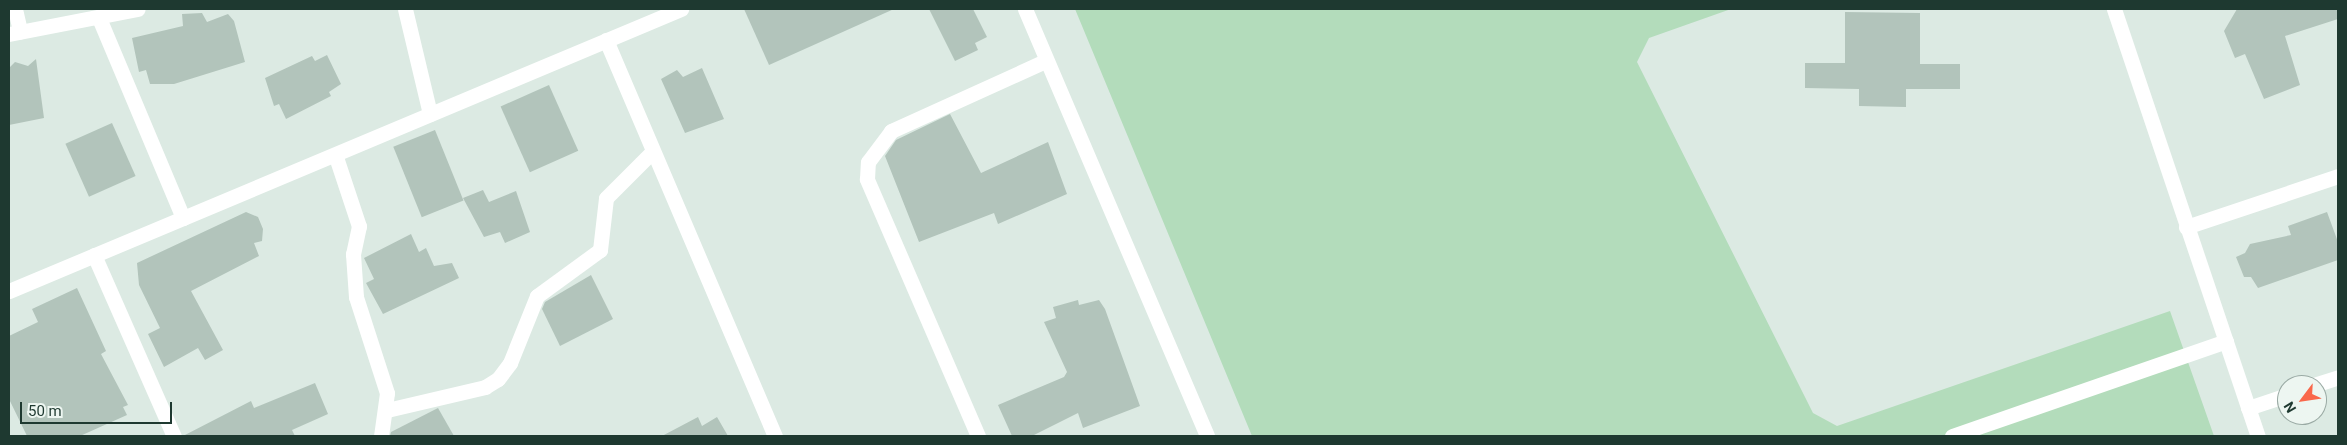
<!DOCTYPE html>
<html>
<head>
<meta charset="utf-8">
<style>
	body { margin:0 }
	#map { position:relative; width:2347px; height:445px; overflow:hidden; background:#dceae3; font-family:Roboto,sans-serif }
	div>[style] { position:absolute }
	.green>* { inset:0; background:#b3dcbb }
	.building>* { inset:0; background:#b2c4bb; transform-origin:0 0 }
	.street>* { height:15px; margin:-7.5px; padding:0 7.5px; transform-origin:7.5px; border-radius:7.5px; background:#fff }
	span { translate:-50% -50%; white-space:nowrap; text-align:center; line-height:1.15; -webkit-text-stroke:4px #edf6f1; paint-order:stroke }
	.frame { position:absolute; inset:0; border:10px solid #1e3930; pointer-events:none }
	.north { position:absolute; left:2277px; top:375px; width:50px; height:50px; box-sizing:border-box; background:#edf6f1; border:1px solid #9aaaa4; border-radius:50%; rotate:239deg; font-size:14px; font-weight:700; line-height:20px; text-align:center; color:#1e3930 }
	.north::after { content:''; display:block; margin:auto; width:18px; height:22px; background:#f9684b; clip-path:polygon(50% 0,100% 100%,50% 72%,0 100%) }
	.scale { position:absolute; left:20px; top:402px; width:152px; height:22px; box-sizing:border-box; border:2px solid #1e3930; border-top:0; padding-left:6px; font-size:15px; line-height:18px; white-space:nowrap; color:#1e3930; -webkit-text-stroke:4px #edf6f1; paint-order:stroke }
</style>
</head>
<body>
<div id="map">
	<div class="green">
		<i style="clip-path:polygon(1075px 9px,1731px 9px,1649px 38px,1637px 62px,1813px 413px,1837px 426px,2170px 311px,2214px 436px,1252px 436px)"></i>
	</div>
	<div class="building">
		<i style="clip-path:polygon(744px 9px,894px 9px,769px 65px)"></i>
		<i style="clip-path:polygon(929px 9px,973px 9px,987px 37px,975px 43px,978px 50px,955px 61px)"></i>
		<i style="clip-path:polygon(2237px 9px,2338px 9px,2338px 19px,2285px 36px,2300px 85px,2264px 99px,2245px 54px,2235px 58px,2224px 31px)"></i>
		<i style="clip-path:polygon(1845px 12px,1920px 13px,1920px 64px,1960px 64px,1960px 89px,1906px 89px,1906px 107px,1859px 106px,1859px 89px,1805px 88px,1805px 63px,1845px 63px)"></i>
		<i style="clip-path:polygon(202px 13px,207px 22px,228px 14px,234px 21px,245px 62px,174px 84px,150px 84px,146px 70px,139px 72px,132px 38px,183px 26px,182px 14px)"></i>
		<i style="clip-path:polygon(327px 55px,341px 84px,329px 92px,331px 96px,286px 119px,279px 104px,274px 106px,265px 78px,312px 56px,315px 61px)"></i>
		<i style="clip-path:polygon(36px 59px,44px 118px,9px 125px,9px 68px,15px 62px,28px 66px)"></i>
		<i style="clip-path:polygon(702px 68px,724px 119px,685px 133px,661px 79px,677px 70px,683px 77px)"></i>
		<i style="left:549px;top:85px;width:72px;height:53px;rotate:66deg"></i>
		<i style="clip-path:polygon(950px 114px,981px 173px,1048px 142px,1067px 194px,998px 224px,994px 213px,919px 242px,885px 156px,896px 140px)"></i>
		<i style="left:112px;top:123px;width:58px;height:51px;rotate:66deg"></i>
		<i style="left:435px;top:130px;width:76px;height:45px;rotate:68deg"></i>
		<i style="clip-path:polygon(483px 190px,489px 202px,516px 191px,530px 232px,505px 243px,500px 232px,484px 237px,463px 198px)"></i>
		<i style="clip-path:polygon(246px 212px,258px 217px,263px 229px,262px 241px,254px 243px,259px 256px,191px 291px,223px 350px,205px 360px,198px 348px,164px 367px,148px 334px,160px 328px,139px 285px,137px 263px)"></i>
		<i style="clip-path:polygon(2327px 212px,2338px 242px,2338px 260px,2258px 288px,2251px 277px,2244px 277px,2236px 257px,2245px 253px,2250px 244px,2291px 235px,2288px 226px)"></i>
		<i style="clip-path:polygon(411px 234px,419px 252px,426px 248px,434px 266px,452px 263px,459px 278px,383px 314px,366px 283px,374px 279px,364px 258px)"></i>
		<i style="clip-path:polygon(591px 275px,613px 319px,560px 346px,542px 309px,545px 302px)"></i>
		<i style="clip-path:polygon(77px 288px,106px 351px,101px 354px,128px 405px,123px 407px,127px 415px,80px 436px,27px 436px,9px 399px,9px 336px,38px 322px,32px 309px)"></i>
		<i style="clip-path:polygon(1078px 300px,1079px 305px,1099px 300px,1105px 309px,1140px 406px,1083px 428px,1078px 413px,1032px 436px,1012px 436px,998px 405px,1064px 377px,1067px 372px,1044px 322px,1056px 318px,1053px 307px)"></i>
		<i style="clip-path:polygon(315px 383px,328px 414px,292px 430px,295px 436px,183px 436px,251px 401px,254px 408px)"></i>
		<i style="clip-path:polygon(438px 408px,454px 436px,390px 436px,391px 432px)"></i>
		<i style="clip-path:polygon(698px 417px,702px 426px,717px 417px,728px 436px,662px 436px)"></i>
	</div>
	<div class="street">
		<i style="left:15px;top:9px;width:23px;rotate:77deg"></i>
		<i style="left:405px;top:9px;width:108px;rotate:76.6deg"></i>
		<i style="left:1025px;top:9px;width:464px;rotate:66.9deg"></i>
		<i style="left:2114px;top:9px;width:451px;rotate:71.4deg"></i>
		<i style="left:99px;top:18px;width:217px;rotate:67.2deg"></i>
		<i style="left:9px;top:34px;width:131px;rotate:-11deg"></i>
		<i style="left:606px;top:40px;width:431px;rotate:66.9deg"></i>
		<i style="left:336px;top:157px;width:73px;rotate:71.6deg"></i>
		<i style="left:359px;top:226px;width:29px;rotate:102deg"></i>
		<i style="left:353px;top:254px;width:43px;rotate:86deg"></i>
		<i style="left:356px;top:297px;width:101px;rotate:72.1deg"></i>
		<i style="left:387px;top:393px;width:43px;rotate:97.9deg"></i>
		<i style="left:2186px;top:227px;width:160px;rotate:-18.5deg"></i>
		<i style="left:94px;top:255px;width:198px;rotate:66.2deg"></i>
		<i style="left:9px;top:291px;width:729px;rotate:-22.77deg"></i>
		<i style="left:2314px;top:385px;width:25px;rotate:-18deg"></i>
		<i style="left:2248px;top:408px;width:41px;rotate:-18.4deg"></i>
		<i style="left:387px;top:410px;width:101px;rotate:-13.2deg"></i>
		<i style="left:485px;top:387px;width:15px;rotate:-32deg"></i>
		<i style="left:498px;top:379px;width:20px;rotate:-53deg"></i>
		<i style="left:510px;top:363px;width:72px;rotate:-68.1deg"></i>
		<i style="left:537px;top:296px;width:78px;rotate:-36.1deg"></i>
		<i style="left:600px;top:250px;width:52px;rotate:-83.4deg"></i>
		<i style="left:606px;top:198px;width:64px;rotate:-45deg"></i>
		<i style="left:978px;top:436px;width:280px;rotate:-113.4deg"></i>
		<i style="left:867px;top:179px;width:17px;rotate:-87deg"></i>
		<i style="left:868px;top:162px;width:39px;rotate:-53deg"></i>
		<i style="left:891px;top:131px;width:169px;rotate:-24.4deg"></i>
		<i style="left:1952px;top:436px;width:290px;rotate:-19.1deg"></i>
	</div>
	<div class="frame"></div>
	<div class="north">N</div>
	<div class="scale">50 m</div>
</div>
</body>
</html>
